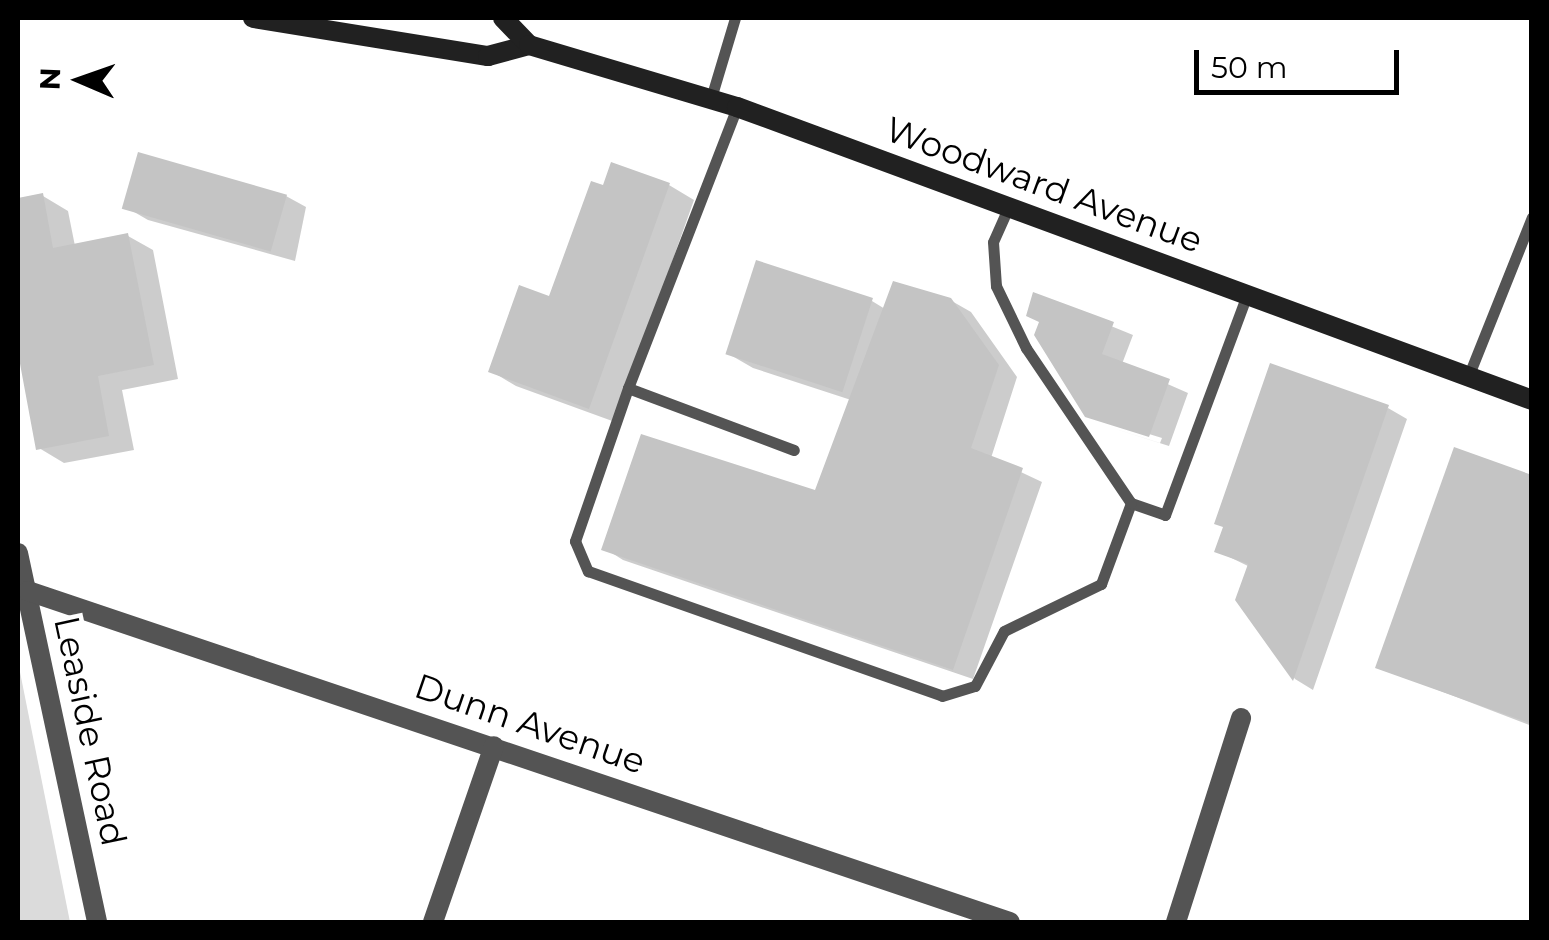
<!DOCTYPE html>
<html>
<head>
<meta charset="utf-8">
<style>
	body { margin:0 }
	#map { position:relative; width:1549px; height:940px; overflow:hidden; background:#fff; font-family:Montserrat,sans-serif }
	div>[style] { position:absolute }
	.green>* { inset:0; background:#dbdbdb }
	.shadow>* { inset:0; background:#0003 }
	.building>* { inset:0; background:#c4c4c4; transform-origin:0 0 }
	.service>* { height:11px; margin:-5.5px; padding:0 5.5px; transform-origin:5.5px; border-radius:5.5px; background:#545454 }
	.minor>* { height:20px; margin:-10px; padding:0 10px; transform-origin:10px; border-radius:10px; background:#545454 }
	.secondary>* { height:20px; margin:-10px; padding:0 10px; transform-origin:10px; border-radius:10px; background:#212121 }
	span { translate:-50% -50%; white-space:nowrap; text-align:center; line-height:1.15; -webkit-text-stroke:9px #fff; paint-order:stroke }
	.street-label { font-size:35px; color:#000 }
	.frame { position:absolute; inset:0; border:20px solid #000; pointer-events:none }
	.north { position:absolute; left:30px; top:30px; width:100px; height:100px; -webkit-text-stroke:8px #fff; paint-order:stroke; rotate:272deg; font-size:28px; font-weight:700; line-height:40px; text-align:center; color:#000 }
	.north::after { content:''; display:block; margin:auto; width:35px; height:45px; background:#000; clip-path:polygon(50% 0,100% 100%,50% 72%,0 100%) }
	.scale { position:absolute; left:1194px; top:50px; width:205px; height:45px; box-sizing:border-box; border:5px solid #000; border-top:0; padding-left:12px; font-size:30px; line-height:35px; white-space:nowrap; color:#000; -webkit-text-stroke:8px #fff; paint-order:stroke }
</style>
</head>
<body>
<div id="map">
	<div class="green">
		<i style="clip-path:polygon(18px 662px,70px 922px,18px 922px)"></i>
	</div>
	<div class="shadow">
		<i style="clip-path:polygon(669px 185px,694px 200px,615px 422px,516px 386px,491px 371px,551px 299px,604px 188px)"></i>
		<i style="clip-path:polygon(43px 196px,68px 211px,75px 246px,128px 236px,153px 250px,178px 379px,122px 390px,134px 450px,64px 463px,39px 448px,18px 339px,18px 201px)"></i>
		<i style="clip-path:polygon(286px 196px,306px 207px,295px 261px,148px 220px,129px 209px)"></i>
		<i style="clip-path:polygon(1035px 295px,1133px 335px,1122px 364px,1188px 393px,1169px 446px,1106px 426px,1160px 443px,1162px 438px,1087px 415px,1042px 323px)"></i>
		<i style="clip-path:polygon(950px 300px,971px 312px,1017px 377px,991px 458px,1042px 482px,973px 679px,623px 560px,604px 548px,816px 494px,851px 400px,753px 368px,727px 353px,872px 301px,885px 309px)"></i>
		<i style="clip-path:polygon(1388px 408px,1407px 419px,1313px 690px,1295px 679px,1238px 600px,1250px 567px,1217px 551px)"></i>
		<i style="clip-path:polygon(1532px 478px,1532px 726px,1378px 667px)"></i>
	</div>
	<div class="building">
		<i style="left:138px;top:152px;width:155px;height:59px;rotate:16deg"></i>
		<i style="clip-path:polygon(611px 162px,670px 183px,589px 409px,488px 372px,519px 285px,549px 296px,591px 181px,603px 185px)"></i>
		<i style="clip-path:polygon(43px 193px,53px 248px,128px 233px,154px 365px,98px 376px,109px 436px,36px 450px,18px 353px,18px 198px)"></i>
		<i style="left:756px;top:260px;width:123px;height:99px;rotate:18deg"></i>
		<i style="clip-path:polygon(893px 281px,951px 298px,999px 365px,971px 448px,1023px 468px,953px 670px,601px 550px,641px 434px,815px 490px)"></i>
		<i style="clip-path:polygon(1033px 292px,1114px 322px,1102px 354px,1170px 379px,1149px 437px,1085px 417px,1034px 335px,1039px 322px,1026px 316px)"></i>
		<i style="clip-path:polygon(1270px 363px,1389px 405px,1293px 681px,1235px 600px,1248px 564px,1214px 552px,1223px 527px,1214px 524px)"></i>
		<i style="clip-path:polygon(1454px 447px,1532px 475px,1532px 724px,1375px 668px)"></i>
	</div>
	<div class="service">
		<i style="left:711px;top:98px;width:84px;rotate:-73.3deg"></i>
		<i style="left:737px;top:107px;width:301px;rotate:111.2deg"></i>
		<i style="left:628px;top:388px;width:162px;rotate:109.1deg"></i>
		<i style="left:575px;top:541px;width:33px;rotate:67deg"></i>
		<i style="left:588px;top:571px;width:375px;rotate:19.4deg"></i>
		<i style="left:942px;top:696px;width:34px;rotate:-17deg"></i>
		<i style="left:975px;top:686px;width:62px;rotate:-62.2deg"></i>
		<i style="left:1004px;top:631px;width:108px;rotate:-25.9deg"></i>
		<i style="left:1101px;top:584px;width:86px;rotate:-69.7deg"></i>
		<i style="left:1131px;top:503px;width:36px;rotate:19deg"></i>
		<i style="left:1165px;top:515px;width:235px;rotate:-69.6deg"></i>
		<i style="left:1009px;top:206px;width:39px;rotate:114deg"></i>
		<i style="left:993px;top:242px;width:44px;rotate:86.1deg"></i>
		<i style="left:996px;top:286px;width:69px;rotate:64.2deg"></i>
		<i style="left:1026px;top:348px;width:187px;rotate:55.9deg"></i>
		<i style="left:1468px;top:377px;width:172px;rotate:-68.2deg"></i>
		<i style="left:628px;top:388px;width:177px;rotate:20.5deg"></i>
	</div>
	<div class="minor">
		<i style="left:18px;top:553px;width:377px;rotate:77.9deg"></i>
		<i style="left:28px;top:591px;width:1036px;rotate:18.63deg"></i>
		<i style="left:433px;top:922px;width:186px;rotate:-70.9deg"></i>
		<i style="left:1176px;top:922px;width:214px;rotate:-72.3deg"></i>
	</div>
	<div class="secondary">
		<i style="left:253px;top:18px;width:238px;rotate:9.2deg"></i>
		<i style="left:488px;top:56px;width:42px;rotate:-15deg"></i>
		<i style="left:503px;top:18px;width:37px;rotate:46deg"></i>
		<i style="left:529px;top:45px;width:217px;rotate:16.6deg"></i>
		<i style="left:737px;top:107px;width:847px;rotate:20.23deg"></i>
	</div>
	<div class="street-label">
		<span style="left:1044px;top:185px;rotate:20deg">Woodward Avenue</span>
		<span style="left:530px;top:724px;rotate:19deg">Dunn Avenue</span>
		<span style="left:90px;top:731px;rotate:78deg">Leaside Road</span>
	</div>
	<div class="frame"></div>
	<div class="north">N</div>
	<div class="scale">50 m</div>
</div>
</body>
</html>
